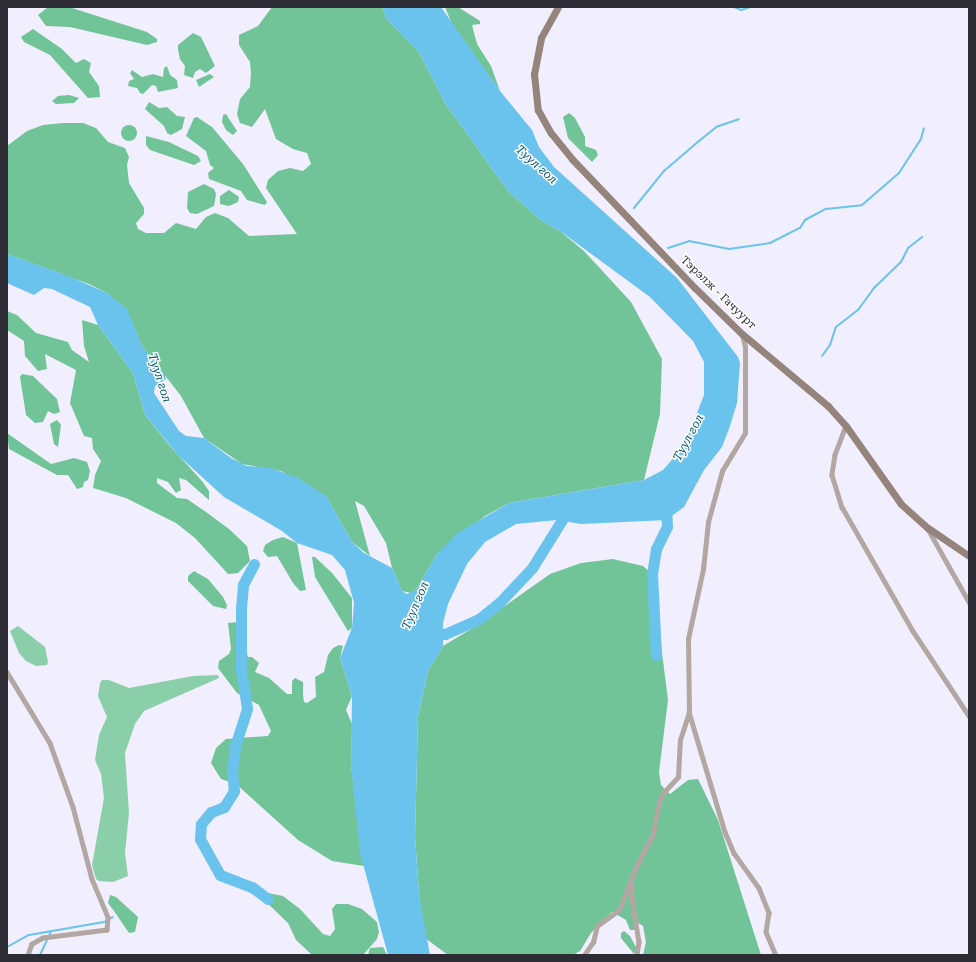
<!DOCTYPE html>
<html>
<head>
<meta charset="utf-8">
<style>
	body { margin:0 }
	#map { position:relative; width:976px; height:962px; overflow:hidden; background:#f1eefd; font-family:"Roboto Serif",serif }
	div>[style] { position:absolute }
	.green>* { inset:0; background:#8acfaa }
	.forest>* { inset:0; background:#71c498 }
	.round { border-radius:50% }
	.water>* { inset:0; background:#6ac3ec }
	.stream>* { height:2px; margin:-1px; padding:0 1px; transform-origin:1px; border-radius:1px; background:#6ac3ec }
	.river>* { height:11px; margin:-5.5px; padding:0 5.5px; transform-origin:5.5px; border-radius:5.5px; background:#6ac3ec }
	.street>* { height:4.5px; margin:-2.25px; padding:0 2.25px; transform-origin:2.25px; border-radius:2.25px; background:#b2a7a2 }
	.secondary>* { height:7px; margin:-3.5px; padding:0 3.5px; transform-origin:3.5px; border-radius:3.5px; background:#94847c }
	span { translate:-50% -50%; white-space:nowrap; text-align:center; line-height:1.15; -webkit-text-stroke:3px #fff; paint-order:stroke }
	.street-label { font-size:11px; color:#2d2c35 }
	.water-label { font-size:12px; color:#05536e; font-style:italic }
	.frame { position:absolute; inset:0; border:8px solid #2d2c35; pointer-events:none }
</style>
</head>
<body>
<div id="map">
	<div class="green">
		<i style="clip-path:polygon(18px 626px,45px 647px,48px 662px,47px 665px,36px 666px,26px 661px,19px 653px,10px 631px)"></i>
		<i style="clip-path:polygon(218px 675px,219px 678px,144px 711px,135px 724px,125px 753px,129px 813px,125px 853px,128px 876px,113px 882px,99px 881px,96px 879px,92px 865px,104px 798px,101px 774px,95px 760px,99px 735px,107px 717px,98px 696px,100px 683px,102px 680px,109px 680px,129px 688px,193px 676px)"></i>
	</div>
	<div class="forest">
		<i style="clip-path:polygon(48px 7px,69px 7px,147px 32px,157px 39px,157px 42px,147px 45px,70px 27px,46px 26px,38px 15px)"></i>
		<i style="clip-path:polygon(272px 7px,383px 7px,386px 18px,419px 52px,445px 103px,508px 191px,542px 221px,560px 231px,584px 251px,631px 302px,662px 359px,660px 414px,644px 480px,509px 503px,485px 516px,437px 554px,416px 590px,411px 593px,402px 591px,392px 568px,386px 543px,364px 506px,355px 501px,370px 556px,352px 542px,326px 496px,281px 471px,242px 464px,204px 438px,181px 396px,142px 346px,126px 309px,107px 293px,89px 284px,7px 254px,7px 146px,27px 131px,43px 125px,63px 123px,83px 123px,96px 128px,108px 142px,125px 148px,129px 157px,127px 165px,129px 183px,144px 208px,144px 214px,136px 223px,138px 229px,146px 233px,164px 233px,176px 223px,196px 229px,206px 217px,215px 213px,228px 218px,249px 236px,297px 234px,266px 188px,268px 180px,278px 171px,290px 168px,303px 171px,311px 164px,307px 153px,293px 149px,276px 139px,265px 109px,252px 127px,240px 123px,237px 114px,240px 99px,250px 87px,251px 73px,250px 62px,239px 45px,239px 35px,258px 26px)"></i>
		<i style="clip-path:polygon(445px 7px,458px 7px,480px 21px,480px 24px,472px 25px,477px 44px,491px 66px,500px 91px,452px 24px)"></i>
		<i style="clip-path:polygon(33px 29px,62px 49px,76px 63px,84px 59px,91px 63px,89px 72px,99px 86px,100px 97px,88px 98px,50px 55px,24px 42px,21px 37px)"></i>
		<i style="clip-path:polygon(193px 33px,201px 37px,215px 66px,206px 73px,200px 69px,195px 72px,193px 78px,184px 75px,185px 66px,180px 59px,178px 50px,178px 45px)"></i>
		<i style="clip-path:polygon(167px 66px,170px 75px,177px 80px,178px 88px,158px 92px,156px 86px,152px 85px,143px 94px,140px 93px,137px 88px,128px 86px,129px 81px,134px 79px,130px 73px,132px 70px,142px 77px,153px 74px,163px 77px,164px 68px)"></i>
		<i style="clip-path:polygon(210px 74px,214px 77px,199px 87px,196px 80px)"></i>
		<i style="clip-path:polygon(69px 95px,79px 98px,74px 103px,56px 104px,52px 101px,58px 96px)"></i>
		<i style="clip-path:polygon(149px 102px,159px 108px,167px 107px,177px 116px,185px 117px,182px 129px,171px 135px,167px 133px,164px 126px,145px 109px)"></i>
		<i style="clip-path:polygon(569px 113px,575px 118px,585px 137px,585px 146px,596px 150px,598px 155px,592px 162px,568px 138px,563px 117px)"></i>
		<i style="clip-path:polygon(226px 114px,237px 131px,233px 135px,226px 130px,222px 122px,223px 115px)"></i>
		<i style="clip-path:polygon(197px 117px,212px 127px,243px 164px,267px 202px,265px 205px,247px 200px,241px 191px,209px 179px,208px 173px,214px 168px,210px 165px,206px 151px,186px 136px,194px 118px)"></i>
		<i class="round" style="left:121px;top:125px;width:16px;height:16px"></i>
		<i style="clip-path:polygon(146px 136px,169px 142px,198px 156px,201px 161px,194px 165px,150px 150px,146px 145px)"></i>
		<i style="clip-path:polygon(204px 184px,214px 189px,216px 194px,214px 206px,197px 214px,190px 213px,187px 208px,188px 192px)"></i>
		<i style="clip-path:polygon(229px 190px,239px 197px,238px 202px,229px 206px,220px 204px,220px 196px)"></i>
		<i style="clip-path:polygon(7px 311px,17px 315px,36px 333px,68px 342px,72px 350px,89px 362px,84px 346px,82px 320px,98px 325px,133px 373px,145px 415px,171px 447px,202px 481px,209px 491px,209px 500px,186px 480px,179px 478px,181px 490px,176px 493px,168px 482px,157px 478px,157px 483px,177px 498px,187px 499px,206px 512px,229px 529px,247px 546px,250px 561px,238px 573px,228px 574px,195px 538px,176px 523px,126px 498px,93px 488px,95px 475px,101px 461px,93px 449px,92px 438px,84px 436px,70px 403px,76px 370px,45px 354px,47px 369px,38px 371px,25px 356px,24px 341px,7px 330px)"></i>
		<i style="clip-path:polygon(22px 374px,33px 376px,57px 399px,60px 412px,54px 414px,48px 411px,43px 422px,35px 423px,26px 415px,20px 377px)"></i>
		<i style="clip-path:polygon(57px 420px,61px 425px,58px 447px,54px 444px,50px 424px)"></i>
		<i style="clip-path:polygon(7px 433px,51px 464px,74px 458px,87px 462px,90px 471px,88px 480px,84px 482px,83px 487px,77px 489px,68px 475px,57px 475px,9px 449px)"></i>
		<i style="clip-path:polygon(283px 537px,297px 543px,306px 590px,300px 591px,293px 583px,277px 556px,268px 557px,263px 551px,265px 545px,273px 540px)"></i>
		<i style="clip-path:polygon(312px 557px,315px 557px,332px 573px,352px 598px,352px 628px,348px 631px,315px 577px)"></i>
		<i style="clip-path:polygon(613px 559px,643px 566px,652px 574px,668px 700px,659px 772px,661px 785px,670px 794px,688px 780px,698px 779px,718px 820px,761px 955px,643px 955px,646px 942px,643px 926px,638px 923px,635px 930px,630px 930px,626px 920px,612px 912px,591px 933px,580px 951px,573px 955px,448px 955px,425px 938px,419px 894px,415px 837px,418px 716px,428px 671px,443px 646px,481px 623px,550px 574px,581px 563px)"></i>
		<i style="clip-path:polygon(194px 571px,208px 579px,223px 597px,227px 605px,226px 609px,213px 606px,188px 581px,188px 576px)"></i>
		<i style="clip-path:polygon(239px 622px,244px 632px,244px 645px,248px 657px,252px 657px,259px 663px,255px 672px,269px 678px,287px 694px,292px 694px,292px 681px,295px 678px,303px 682px,303px 695px,304px 702px,307px 703px,316px 697px,315px 677px,324px 672px,328px 655px,333px 648px,339px 645px,343px 646px,340px 658px,352px 696px,346px 710px,352px 724px,351px 764px,364px 866px,332px 861px,298px 840px,236px 784px,221px 779px,211px 763px,216px 748px,226px 739px,268px 736px,271px 731px,259px 705px,237px 693px,218px 668px,219px 661px,229px 654px,231px 649px,228px 623px)"></i>
		<i style="clip-path:polygon(268px 893px,283px 896px,300px 909px,323px 934px,330px 936px,335px 929px,332px 909px,336px 904px,348px 904px,362px 909px,377px 922px,379px 932px,377px 939px,363px 955px,312px 955px,296px 940px,288px 923px,263px 899px)"></i>
		<i style="clip-path:polygon(110px 895px,116px 897px,138px 917px,135px 932px,129px 933px,114px 911px,108px 903px)"></i>
		<i style="clip-path:polygon(624px 931px,630px 936px,637px 949px,634px 954px,621px 938px,621px 933px)"></i>
		<i style="clip-path:polygon(383px 947px,387px 955px,368px 955px,370px 948px)"></i>
	</div>
	<div class="water">
		<i style="clip-path:polygon(383px 7px,441px 7px,500px 91px,532px 130px,539px 147px,554px 167px,677px 278px,738px 357px,740px 363px,737px 403px,729px 429px,722px 447px,704px 470px,684px 507px,673px 515px,667px 520px,581px 524px,557px 520px,516px 524px,485px 542px,467px 564px,448px 604px,443px 623px,443px 646px,428px 671px,418px 716px,415px 837px,419px 894px,430px 955px,388px 955px,360px 853px,351px 764px,352px 696px,340px 658px,352px 628px,354px 603px,345px 570px,332px 555px,297px 543px,282px 531px,224px 497px,179px 456px,145px 415px,133px 373px,98px 325px,90px 307px,52px 289px,44px 288px,34px 295px,7px 283px,7px 254px,71px 277px,107px 293px,127px 309px,142px 346px,165px 375px,166px 379px,155px 386px,154px 393px,179px 431px,186px 436px,204px 438px,231px 458px,247px 466px,271px 468px,298px 478px,326px 496px,352px 542px,364px 553px,392px 568px,402px 591px,407px 594px,416px 590px,437px 554px,459px 532px,509px 503px,644px 480px,663px 470px,684px 446px,704px 395px,704px 362px,693px 341px,650px 297px,560px 231px,542px 221px,508px 191px,445px 103px,419px 52px,386px 18px)"></i>
	</div>
	<div class="stream">
		<i style="left:734px;top:7px;width:8px;rotate:23deg"></i>
		<i style="left:741px;top:10px;width:9px;rotate:-18deg"></i>
		<i style="left:634px;top:208px;width:48px;rotate:-51deg"></i>
		<i style="left:664px;top:171px;width:46px;rotate:-40.6deg"></i>
		<i style="left:699px;top:141px;width:22px;rotate:-39deg"></i>
		<i style="left:716px;top:127px;width:24px;rotate:-19deg"></i>
		<i style="left:668px;top:248px;width:22px;rotate:-18deg"></i>
		<i style="left:689px;top:241px;width:41px;rotate:11.3deg"></i>
		<i style="left:729px;top:249px;width:41px;rotate:-8.3deg"></i>
		<i style="left:770px;top:243px;width:34px;rotate:-27deg"></i>
		<i style="left:800px;top:228px;width:9px;rotate:-58deg"></i>
		<i style="left:805px;top:220px;width:24px;rotate:-28deg"></i>
		<i style="left:826px;top:209px;width:36px;rotate:-6deg"></i>
		<i style="left:862px;top:205px;width:49px;rotate:-40.9deg"></i>
		<i style="left:899px;top:173px;width:40px;rotate:-57.1deg"></i>
		<i style="left:921px;top:139px;width:11px;rotate:-75deg"></i>
		<i style="left:822px;top:356px;width:14px;rotate:-54deg"></i>
		<i style="left:830px;top:345px;width:19px;rotate:-72deg"></i>
		<i style="left:836px;top:327px;width:28px;rotate:-38deg"></i>
		<i style="left:858px;top:310px;width:29px;rotate:-54deg"></i>
		<i style="left:875px;top:287px;width:36px;rotate:-44deg"></i>
		<i style="left:901px;top:262px;width:16px;rotate:-63deg"></i>
		<i style="left:908px;top:248px;width:18px;rotate:-38deg"></i>
		<i style="left:7px;top:947px;width:25px;rotate:-29deg"></i>
		<i style="left:29px;top:935px;width:76px;rotate:-9.8deg"></i>
		<i style="left:104px;top:922px;width:10px;rotate:-29deg"></i>
		<i style="left:40px;top:955px;width:26px;rotate:-65deg"></i>
	</div>
	<div class="river">
		<i style="left:254px;top:564px;width:24px;rotate:118deg"></i>
		<i style="left:243px;top:585px;width:24px;rotate:95deg"></i>
		<i style="left:241px;top:609px;width:61px;rotate:90deg"></i>
		<i style="left:241px;top:670px;width:39px;rotate:81deg"></i>
		<i style="left:247px;top:709px;width:39px;rotate:108deg"></i>
		<i style="left:235px;top:746px;width:24px;rotate:97deg"></i>
		<i style="left:232px;top:770px;width:21px;rotate:85deg"></i>
		<i style="left:234px;top:791px;width:19px;rotate:122deg"></i>
		<i style="left:224px;top:807px;width:14px;rotate:159deg"></i>
		<i style="left:211px;top:812px;width:16px;rotate:130deg"></i>
		<i style="left:201px;top:824px;width:15px;rotate:94deg"></i>
		<i style="left:200px;top:839px;width:41px;rotate:60.9deg"></i>
		<i style="left:220px;top:875px;width:34px;rotate:21deg"></i>
		<i style="left:252px;top:887px;width:20px;rotate:37deg"></i>
		<i style="left:431px;top:633px;width:14px;rotate:4deg"></i>
		<i style="left:445px;top:634px;width:37px;rotate:-24deg"></i>
		<i style="left:479px;top:619px;width:27px;rotate:-39deg"></i>
		<i style="left:500px;top:602px;width:47px;rotate:-46.7deg"></i>
		<i style="left:532px;top:568px;width:72px;rotate:-58.1deg"></i>
		<i style="left:656px;top:655px;width:81px;rotate:-92.8deg"></i>
		<i style="left:652px;top:574px;width:25px;rotate:-81deg"></i>
		<i style="left:656px;top:549px;width:25px;rotate:-64deg"></i>
		<i style="left:667px;top:526px;width:21px;rotate:-93deg"></i>
	</div>
	<div class="street">
		<i style="left:846px;top:426px;width:31px;rotate:111deg"></i>
		<i style="left:835px;top:455px;width:20px;rotate:99deg"></i>
		<i style="left:832px;top:475px;width:34px;rotate:73deg"></i>
		<i style="left:842px;top:507px;width:143px;rotate:60.2deg"></i>
		<i style="left:913px;top:631px;width:102px;rotate:56.6deg"></i>
		<i style="left:928px;top:529px;width:84px;rotate:60.7deg"></i>
		<i style="left:7px;top:672px;width:83px;rotate:58.8deg"></i>
		<i style="left:50px;top:743px;width:68px;rotate:70.2deg"></i>
		<i style="left:73px;top:807px;width:74px;rotate:75.2deg"></i>
		<i style="left:92px;top:879px;width:41px;rotate:67.2deg"></i>
		<i style="left:108px;top:917px;width:13px;rotate:94deg"></i>
		<i style="left:107px;top:930px;width:64px;rotate:172.9deg"></i>
		<i style="left:43px;top:938px;width:13px;rotate:151deg"></i>
		<i style="left:32px;top:944px;width:12px;rotate:110deg"></i>
		<i style="left:689px;top:712px;width:125px;rotate:73.3deg"></i>
		<i style="left:725px;top:832px;width:23px;rotate:67deg"></i>
		<i style="left:734px;top:853px;width:43px;rotate:54.5deg"></i>
		<i style="left:759px;top:888px;width:27px;rotate:68deg"></i>
		<i style="left:769px;top:913px;width:19px;rotate:99deg"></i>
		<i style="left:766px;top:932px;width:25px;rotate:67deg"></i>
		<i style="left:632px;top:883px;width:16px;rotate:90deg"></i>
		<i style="left:632px;top:899px;width:44px;rotate:80.8deg"></i>
		<i style="left:639px;top:942px;width:13px;rotate:99deg"></i>
		<i style="left:584px;top:955px;width:16px;rotate:-55deg"></i>
		<i style="left:593px;top:942px;width:16px;rotate:-76deg"></i>
		<i style="left:597px;top:926px;width:27px;rotate:-36deg"></i>
		<i style="left:619px;top:910px;width:46px;rotate:-68.4deg"></i>
		<i style="left:636px;top:867px;width:38px;rotate:-63deg"></i>
		<i style="left:653px;top:833px;width:32px;rotate:-79deg"></i>
		<i style="left:659px;top:802px;width:10px;rotate:-66deg"></i>
		<i style="left:663px;top:793px;width:22px;rotate:-47deg"></i>
		<i style="left:678px;top:777px;width:37px;rotate:-87deg"></i>
		<i style="left:680px;top:740px;width:29px;rotate:-72deg"></i>
		<i style="left:689px;top:712px;width:73px;rotate:-90.8deg"></i>
		<i style="left:688px;top:639px;width:72px;rotate:-77.9deg"></i>
		<i style="left:703px;top:569px;width:47px;rotate:-83.9deg"></i>
		<i style="left:708px;top:522px;width:53px;rotate:-74.6deg"></i>
		<i style="left:722px;top:471px;width:44px;rotate:-58.8deg"></i>
		<i style="left:745px;top:433px;width:86px;rotate:-90deg"></i>
		<i style="left:745px;top:347px;width:12px;rotate:-104deg"></i>
	</div>
	<div class="secondary">
		<i style="left:558px;top:7px;width:35px;rotate:119deg"></i>
		<i style="left:541px;top:38px;width:37px;rotate:101deg"></i>
		<i style="left:534px;top:74px;width:36px;rotate:84deg"></i>
		<i style="left:538px;top:110px;width:26px;rotate:61deg"></i>
		<i style="left:551px;top:133px;width:33px;rotate:51deg"></i>
		<i style="left:572px;top:159px;width:178px;rotate:46.4deg"></i>
		<i style="left:695px;top:288px;width:64px;rotate:44.4deg"></i>
		<i style="left:741px;top:333px;width:114px;rotate:40deg"></i>
		<i style="left:828px;top:406px;width:27px;rotate:48deg"></i>
		<i style="left:846px;top:426px;width:95px;rotate:54.8deg"></i>
		<i style="left:901px;top:504px;width:36px;rotate:42deg"></i>
		<i style="left:928px;top:528px;width:50px;rotate:34.3deg"></i>
	</div>
	<div class="street-label">
		<span style="left:718px;top:293px;rotate:44deg">Тэрэлж - Гачуурт</span>
	</div>
	<div class="water-label">
		<span style="left:536px;top:165px;rotate:42deg">Туул гол</span>
		<span style="left:159px;top:378px;rotate:72deg">Туул гол</span>
		<span style="left:689px;top:438px;rotate:-62deg">Туул гол</span>
		<span style="left:416px;top:606px;rotate:-67deg">Туул гол</span>
	</div>
	<div class="frame"></div>
</div>
</body>
</html>
